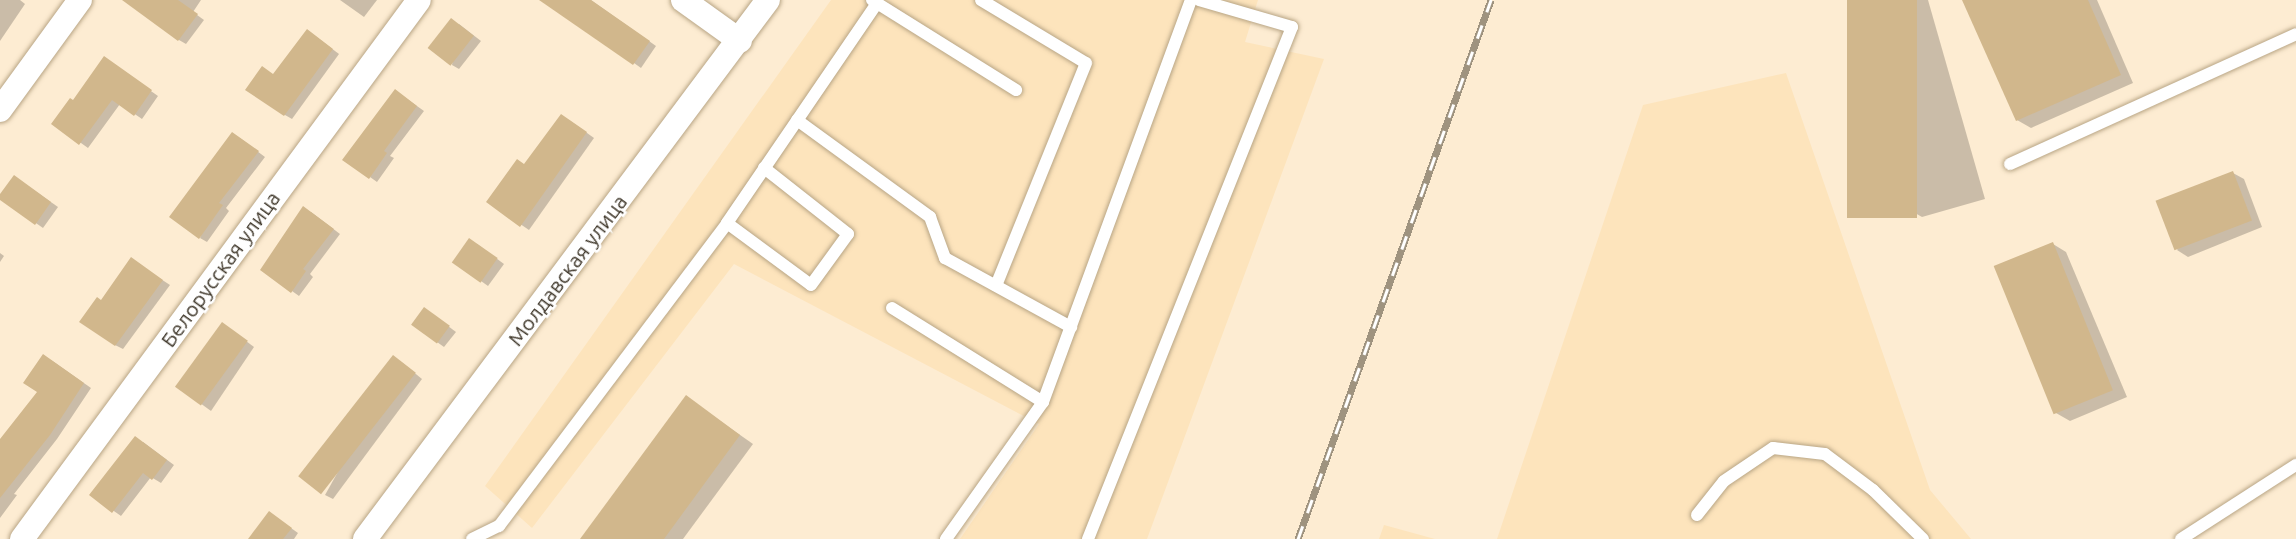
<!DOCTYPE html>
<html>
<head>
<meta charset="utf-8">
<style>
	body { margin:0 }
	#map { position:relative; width:2296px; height:539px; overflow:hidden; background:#fdecd2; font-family:Ubuntu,sans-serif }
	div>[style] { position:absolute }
	.built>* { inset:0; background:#fde4bc }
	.shadow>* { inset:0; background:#0003 }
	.building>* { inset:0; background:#d1b78c; transform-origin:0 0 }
	.roads { filter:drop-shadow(0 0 2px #b8a585) drop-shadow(0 0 2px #b8a585) }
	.lane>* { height:12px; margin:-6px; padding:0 6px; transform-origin:6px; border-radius:6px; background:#fff }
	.street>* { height:24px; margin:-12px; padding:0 12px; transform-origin:12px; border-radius:12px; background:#fff }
	.rail>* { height:7px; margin-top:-3.5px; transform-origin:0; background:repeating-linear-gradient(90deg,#fff 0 14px,#9f937f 0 28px); box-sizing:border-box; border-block:2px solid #9f937f }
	span { translate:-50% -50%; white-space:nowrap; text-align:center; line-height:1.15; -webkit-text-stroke:5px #fff; paint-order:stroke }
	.street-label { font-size:21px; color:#3f372a }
</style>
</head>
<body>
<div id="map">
	<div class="built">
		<i style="clip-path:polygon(831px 0,1258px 0,1245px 42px,1324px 59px,1147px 539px,960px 539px,1039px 424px,734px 264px,532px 528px,485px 486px)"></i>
		<i style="clip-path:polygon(1786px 73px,1930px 490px,1971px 539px,1497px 539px,1643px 105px)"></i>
		<i style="clip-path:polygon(1384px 525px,1435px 539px,1379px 539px)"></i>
	</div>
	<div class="shadow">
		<i style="clip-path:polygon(0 0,20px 0,25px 4px,0 41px)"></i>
		<i style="clip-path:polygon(146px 0,201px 0,193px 12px,204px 20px,186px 44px,179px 40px)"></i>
		<i style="clip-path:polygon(340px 0,377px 0,364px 17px)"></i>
		<i style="clip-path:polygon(545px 0,591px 0,656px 46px,641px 68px)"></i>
		<i style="clip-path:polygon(1849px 0,1928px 0,1985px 199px,1922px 217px,1908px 209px)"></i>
		<i style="clip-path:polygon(1964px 0,2097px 0,2133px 83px,2031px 128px,2017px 120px)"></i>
		<i style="clip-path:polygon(459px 24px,481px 41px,459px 69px,452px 65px)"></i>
		<i style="clip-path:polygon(315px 36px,339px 54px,292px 119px,285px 115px,274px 76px)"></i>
		<i style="clip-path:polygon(111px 63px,158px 96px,142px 119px,120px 104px,88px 148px,53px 123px)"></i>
		<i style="clip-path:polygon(403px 96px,424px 111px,390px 156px,394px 158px,377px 182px,370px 177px)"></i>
		<i style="clip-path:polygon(569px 120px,594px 138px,529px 230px,488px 202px)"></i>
		<i style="clip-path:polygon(240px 138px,265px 157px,226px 208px,229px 211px,207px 242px,200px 238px)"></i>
		<i style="clip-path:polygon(2233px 173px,2244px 179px,2262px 227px,2188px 257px,2177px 250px)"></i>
		<i style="clip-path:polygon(21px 181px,58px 207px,43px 228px,0 198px)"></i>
		<i style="clip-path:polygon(311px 212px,340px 234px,310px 274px,313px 277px,299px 296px,292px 291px)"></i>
		<i style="clip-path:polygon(477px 244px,504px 264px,488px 286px,481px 281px)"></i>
		<i style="clip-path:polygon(2053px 244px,2066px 252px,2127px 397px,2070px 421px,2056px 413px)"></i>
		<i style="clip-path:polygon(0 253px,4px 256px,0 262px)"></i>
		<i style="clip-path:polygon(138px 264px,170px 285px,123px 349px,115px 345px,102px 301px)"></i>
		<i style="clip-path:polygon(432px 314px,456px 332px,444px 347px,413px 325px)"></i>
		<i style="clip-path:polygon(230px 329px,254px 347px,211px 411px,178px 387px)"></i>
		<i style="clip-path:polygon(51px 360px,91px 388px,57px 439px,14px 494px,17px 495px,0 518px,0 465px,39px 392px)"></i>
		<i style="clip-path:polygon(400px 361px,422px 379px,333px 499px,325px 495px)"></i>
		<i style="clip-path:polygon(686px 397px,753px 444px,683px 539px,582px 539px)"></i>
		<i style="clip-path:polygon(143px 442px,174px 465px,161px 483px,151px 477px,121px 516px,91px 495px)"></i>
		<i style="clip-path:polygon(277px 518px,298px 533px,294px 539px,250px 539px)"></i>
	</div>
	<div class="building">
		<i style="clip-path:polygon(122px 0,178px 0,198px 14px,178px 41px)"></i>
		<i style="clip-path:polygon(539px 0,591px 0,650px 41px,633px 65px)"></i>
		<i style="left:1847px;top:0;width:70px;height:218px"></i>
		<i style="clip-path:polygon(1962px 0,2088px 0,2121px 75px,2016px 121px)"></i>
		<i style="left:451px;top:18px;width:29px;height:38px;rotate:38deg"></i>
		<i style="clip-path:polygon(307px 29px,333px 49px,284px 116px,245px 90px,262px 66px,273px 74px)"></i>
		<i style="clip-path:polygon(104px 56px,152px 90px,134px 116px,112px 100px,79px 145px,51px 124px,70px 98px,73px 100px)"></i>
		<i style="clip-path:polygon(395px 89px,417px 106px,384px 151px,387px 153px,369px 179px,342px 160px)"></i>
		<i style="clip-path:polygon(561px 114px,587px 132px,520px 227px,486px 202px,517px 159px,524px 164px)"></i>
		<i style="clip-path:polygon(232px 132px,259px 151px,219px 203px,223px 205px,199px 239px,169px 217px)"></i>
		<i style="left:2233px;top:171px;width:53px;height:83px;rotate:69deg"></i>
		<i style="clip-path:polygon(14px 175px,51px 202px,35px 225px,0 200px,0 194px)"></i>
		<i style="clip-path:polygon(303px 206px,334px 229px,303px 269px,306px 271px,291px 293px,260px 270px)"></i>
		<i style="left:469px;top:238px;width:35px;height:30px;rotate:35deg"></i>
		<i style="left:2053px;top:242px;width:160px;height:64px;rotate:68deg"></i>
		<i style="clip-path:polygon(131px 257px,163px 280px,115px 346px,79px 322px,97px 297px,101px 300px)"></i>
		<i style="left:424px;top:307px;width:32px;height:22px;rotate:36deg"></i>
		<i style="left:222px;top:322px;width:32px;height:80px;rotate:36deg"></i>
		<i style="clip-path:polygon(43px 354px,84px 383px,50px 435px,0 498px,0 439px,37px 392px,23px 383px)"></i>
		<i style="left:393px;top:355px;width:29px;height:154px;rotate:38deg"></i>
		<i style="clip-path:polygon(686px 395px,740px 435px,664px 539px,580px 539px)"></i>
		<i style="clip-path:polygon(135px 436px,167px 460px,152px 480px,143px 473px,112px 513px,89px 495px)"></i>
		<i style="clip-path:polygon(269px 511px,292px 528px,283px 539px,248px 539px)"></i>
	</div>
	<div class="roads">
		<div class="lane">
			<i style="left:872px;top:0;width:170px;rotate:32deg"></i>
			<i style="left:981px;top:0;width:122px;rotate:31deg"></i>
			<i style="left:1086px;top:63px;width:240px;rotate:112deg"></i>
			<i style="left:797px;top:120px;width:165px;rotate:36.1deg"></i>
			<i style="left:930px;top:217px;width:44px;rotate:69.9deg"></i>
			<i style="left:945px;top:258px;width:144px;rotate:28.7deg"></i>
			<i style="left:2010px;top:164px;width:314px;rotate:-24.4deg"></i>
			<i style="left:727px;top:223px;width:104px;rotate:36.4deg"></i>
			<i style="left:811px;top:285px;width:63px;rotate:-54deg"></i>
			<i style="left:848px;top:234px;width:107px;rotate:-141.8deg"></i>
			<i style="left:892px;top:308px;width:178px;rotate:31.9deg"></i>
			<i style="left:1697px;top:515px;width:43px;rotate:-51.5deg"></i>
			<i style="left:1724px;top:481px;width:59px;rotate:-34deg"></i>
			<i style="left:1773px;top:448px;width:52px;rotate:6.6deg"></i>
			<i style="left:1825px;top:454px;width:60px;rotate:36.9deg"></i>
			<i style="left:1873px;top:490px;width:70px;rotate:44.4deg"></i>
			<i style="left:472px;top:539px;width:30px;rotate:-26deg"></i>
			<i style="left:499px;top:526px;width:379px;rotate:-53deg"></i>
			<i style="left:727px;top:223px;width:266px;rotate:-55.7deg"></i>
			<i style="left:946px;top:539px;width:168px;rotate:-54.7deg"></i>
			<i style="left:1043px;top:402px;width:428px;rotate:-69.8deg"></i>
			<i style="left:1088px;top:539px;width:551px;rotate:-68.28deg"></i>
			<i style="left:1292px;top:27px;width:97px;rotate:-163.8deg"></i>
			<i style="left:2181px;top:539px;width:137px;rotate:-32.8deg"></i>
		</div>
		<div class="street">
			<i style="left:683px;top:0;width:70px;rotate:35.7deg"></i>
			<i style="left:0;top:110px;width:136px;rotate:-54deg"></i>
			<i style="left:22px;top:539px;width:669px;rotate:-53.63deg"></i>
			<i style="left:365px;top:539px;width:673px;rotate:-53.22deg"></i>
		</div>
	</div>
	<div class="rail">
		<i style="left:1298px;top:539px;width:573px;rotate:-70.3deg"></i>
	</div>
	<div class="street-label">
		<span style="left:220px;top:269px;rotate:-54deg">Белорусская улица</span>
		<span style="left:567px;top:270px;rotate:-53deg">Молдавская улица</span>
	</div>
</div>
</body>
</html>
